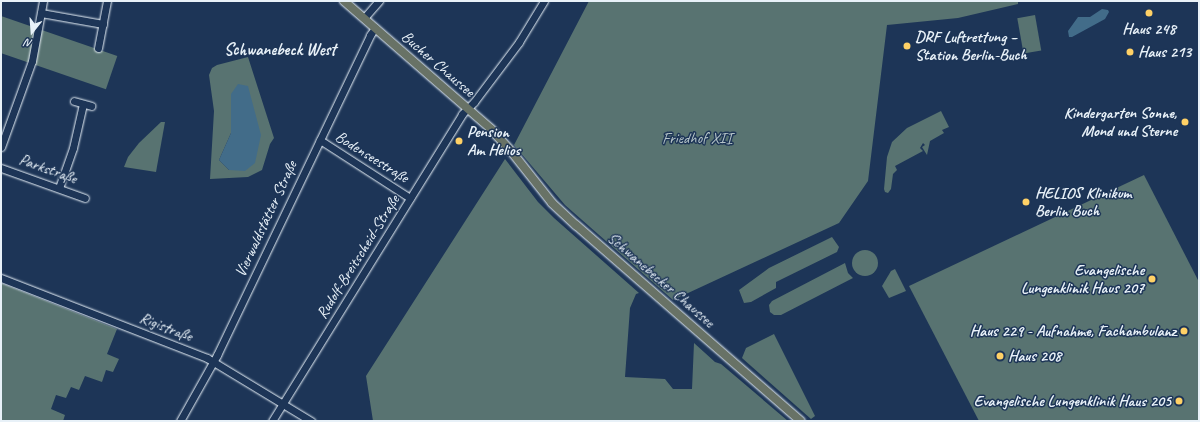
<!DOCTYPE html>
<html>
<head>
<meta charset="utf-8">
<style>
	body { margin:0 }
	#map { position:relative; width:1200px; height:422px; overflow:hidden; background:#1d3557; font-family:Caveat,sans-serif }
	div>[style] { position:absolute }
	.green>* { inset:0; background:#587371; transform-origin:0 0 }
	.round { border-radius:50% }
	.water>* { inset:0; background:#426c89 }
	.roads { filter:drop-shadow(0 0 1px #e8f1f8) drop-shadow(0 0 1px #e8f1f8) }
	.minor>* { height:7px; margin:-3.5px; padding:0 3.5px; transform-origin:3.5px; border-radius:3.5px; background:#1d3557 }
	.major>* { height:8px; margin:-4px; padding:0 4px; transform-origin:4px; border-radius:4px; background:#687266 }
	.dots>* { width:11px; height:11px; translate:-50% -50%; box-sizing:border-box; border:2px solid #1d3557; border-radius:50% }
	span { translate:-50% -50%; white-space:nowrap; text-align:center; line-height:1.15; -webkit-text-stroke:3px #1d3557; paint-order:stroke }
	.poi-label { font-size:16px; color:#e8f1f8; font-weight:700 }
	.left { translate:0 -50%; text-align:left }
	.right { translate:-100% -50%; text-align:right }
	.street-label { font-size:16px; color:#e8f1f8 }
	.park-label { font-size:16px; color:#b6c5c9 }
	.neighbourhood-label { font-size:17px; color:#e8f1f8; font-weight:700 }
	.frame { position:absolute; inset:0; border:2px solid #e8f1f8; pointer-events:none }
	.north { position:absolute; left:12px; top:12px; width:40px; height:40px; -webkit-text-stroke:3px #1d3557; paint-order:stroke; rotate:197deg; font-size:11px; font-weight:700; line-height:16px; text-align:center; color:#e8f1f8 }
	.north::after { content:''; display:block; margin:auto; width:14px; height:18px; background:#e8f1f8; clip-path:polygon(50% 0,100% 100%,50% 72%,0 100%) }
</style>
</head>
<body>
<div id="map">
	<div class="green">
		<i style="clip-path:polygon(589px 1px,1018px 1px,1018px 4px,958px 18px,887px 25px,868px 181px,839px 223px,673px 300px,565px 205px,514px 145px)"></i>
		<i style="left:1035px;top:15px;width:36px;height:18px;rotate:80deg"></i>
		<i style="left:1px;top:16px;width:123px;height:35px;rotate:19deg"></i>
		<i style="clip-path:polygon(evenodd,248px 57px,274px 138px,270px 144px,262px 170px,248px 177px,210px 179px,214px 111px,209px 75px,212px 68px,217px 65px,248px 57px,231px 133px,229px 170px,219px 160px,231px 133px)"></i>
		<i style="clip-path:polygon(941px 111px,949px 127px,942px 130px,944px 133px,930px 141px,927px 155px,922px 147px,925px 145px,923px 143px,920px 148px,923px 151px,895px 166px,897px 170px,893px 174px,891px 189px,888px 193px,885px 192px,884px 189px,887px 157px,892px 142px,907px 128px)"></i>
		<i style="clip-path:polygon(161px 122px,165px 122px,156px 172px,124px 167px,128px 157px,139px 143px)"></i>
		<i style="clip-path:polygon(505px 159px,538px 202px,554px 218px,639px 293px,636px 294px,630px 308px,625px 377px,665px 379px,673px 389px,692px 389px,694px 343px,715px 362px,721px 364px,788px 421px,373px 421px,366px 376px)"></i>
		<i style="clip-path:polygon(1144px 175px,1199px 282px,1199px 421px,979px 421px,909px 286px)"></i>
		<i style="clip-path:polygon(832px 237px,839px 247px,837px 252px,776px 282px,776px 288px,751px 302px,744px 303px,739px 290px,769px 268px)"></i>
		<i class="round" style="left:852px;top:250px;width:26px;height:26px"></i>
		<i style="clip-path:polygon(845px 263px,848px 273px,853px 278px,781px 315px,774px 315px,770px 312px,769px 305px,772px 301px)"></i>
		<i style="clip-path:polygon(895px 269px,906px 291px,889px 298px,882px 286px,891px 271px)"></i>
		<i style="clip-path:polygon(1px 283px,117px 329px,107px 354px,119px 359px,113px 372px,106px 370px,102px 382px,85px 376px,79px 390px,71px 387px,66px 398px,56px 395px,51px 409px,65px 415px,63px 421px,1px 421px)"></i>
		<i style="clip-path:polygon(774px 334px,815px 416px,811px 419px,742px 358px,746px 348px)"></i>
	</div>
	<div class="water">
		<i style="clip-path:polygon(1102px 9px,1108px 10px,1109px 12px,1105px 19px,1072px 37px,1069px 37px,1068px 31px,1078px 17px,1090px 17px)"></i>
		<i style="clip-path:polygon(238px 84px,248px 86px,261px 135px,255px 163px,245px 171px,229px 170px,219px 160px,231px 133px,231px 94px)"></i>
	</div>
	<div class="roads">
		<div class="minor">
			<i style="left:41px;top:13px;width:63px;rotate:10.1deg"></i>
			<i style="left:364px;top:18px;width:23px;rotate:-49deg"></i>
			<i style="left:98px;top:48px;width:48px;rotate:-79.2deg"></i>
			<i style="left:74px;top:101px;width:18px;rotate:16deg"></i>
			<i style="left:320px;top:140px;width:107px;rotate:32.8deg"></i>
			<i style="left:1px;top:147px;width:91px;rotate:-70.2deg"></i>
			<i style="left:32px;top:61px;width:61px;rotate:-79.6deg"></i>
			<i style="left:1px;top:168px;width:89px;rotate:19.7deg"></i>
			<i style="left:59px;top:188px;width:42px;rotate:-70.7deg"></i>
			<i style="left:73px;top:148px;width:45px;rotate:-77.2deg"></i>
			<i style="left:1px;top:278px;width:221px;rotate:21.2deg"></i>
			<i style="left:207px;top:358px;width:122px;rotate:31.2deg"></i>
			<i style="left:180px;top:421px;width:76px;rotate:-60.7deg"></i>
			<i style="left:217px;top:355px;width:355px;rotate:-64.4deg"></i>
			<i style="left:370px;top:35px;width:9px;rotate:-54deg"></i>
			<i style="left:272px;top:421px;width:361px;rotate:-58.2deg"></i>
			<i style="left:462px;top:114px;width:17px;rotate:-45deg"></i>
			<i style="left:474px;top:102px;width:75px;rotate:-53.1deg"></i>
			<i style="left:519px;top:42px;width:48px;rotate:-58.6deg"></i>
		</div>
		<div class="major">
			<i style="left:344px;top:1px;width:195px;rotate:41deg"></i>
			<i style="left:491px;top:129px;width:30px;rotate:48deg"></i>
			<i style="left:511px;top:151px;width:66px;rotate:51.7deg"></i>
			<i style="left:552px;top:203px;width:33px;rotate:43deg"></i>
			<i style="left:576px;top:225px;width:298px;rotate:41.1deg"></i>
		</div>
	</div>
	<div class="dots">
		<i style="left:1149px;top:13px;background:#ffd166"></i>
		<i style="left:907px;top:46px;background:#ffd166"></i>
		<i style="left:1130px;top:52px;background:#ffd166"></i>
		<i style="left:1185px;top:122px;background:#ffd166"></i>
		<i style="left:459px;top:141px;background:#ffd166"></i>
		<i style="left:1026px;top:202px;background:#ffd166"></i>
		<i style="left:1152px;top:279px;background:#ffd166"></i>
		<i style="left:1184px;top:331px;background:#ffd166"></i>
		<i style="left:1000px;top:356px;background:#ffd166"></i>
		<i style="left:1179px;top:401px;background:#ffd166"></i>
	</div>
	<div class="poi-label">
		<span style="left:1149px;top:29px">Haus 248</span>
		<span class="left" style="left:915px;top:46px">DRF Luftrettung –<br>Station Berlin-Buch</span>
		<span class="left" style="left:1138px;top:52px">Haus 213</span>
		<span class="right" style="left:1177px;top:122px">Kindergarten Sonne,<br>Mond und Sterne</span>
		<span class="left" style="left:467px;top:141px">Pension<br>Am Helios</span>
		<span class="left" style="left:1035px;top:202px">HELIOS Klinikum<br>Berlin Buch</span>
		<span class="right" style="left:1144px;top:279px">Evangelische<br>Lungenklinik Haus 207</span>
		<span class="right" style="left:1176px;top:331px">Haus 229 - Aufnahme, Fachambulanz</span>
		<span class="left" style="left:1008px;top:356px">Haus 208</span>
		<span class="right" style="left:1171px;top:401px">Evangelische Lungenklinik Haus 205</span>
	</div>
	<div class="street-label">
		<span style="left:438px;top:64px;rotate:41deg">Bucher Chaussee</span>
		<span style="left:372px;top:157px;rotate:32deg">Bodenseestraße</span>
		<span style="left:48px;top:169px;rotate:20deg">Parkstraße</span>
		<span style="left:266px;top:219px;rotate:-65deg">Vierwaldstätter Straße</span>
		<span style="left:358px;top:257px;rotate:-58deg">Rudolf-Breitscheid-Straße</span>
		<span style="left:661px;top:280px;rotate:41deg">Schwanebecker Chaussee</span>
		<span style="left:166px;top:327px;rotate:21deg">Rigistraße</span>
	</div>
	<div class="park-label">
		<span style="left:697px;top:138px">Friedhof XII</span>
	</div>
	<div class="neighbourhood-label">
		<span style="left:280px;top:50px">Schwanebeck West</span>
	</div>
	<div class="frame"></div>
	<div class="north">N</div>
</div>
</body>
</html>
